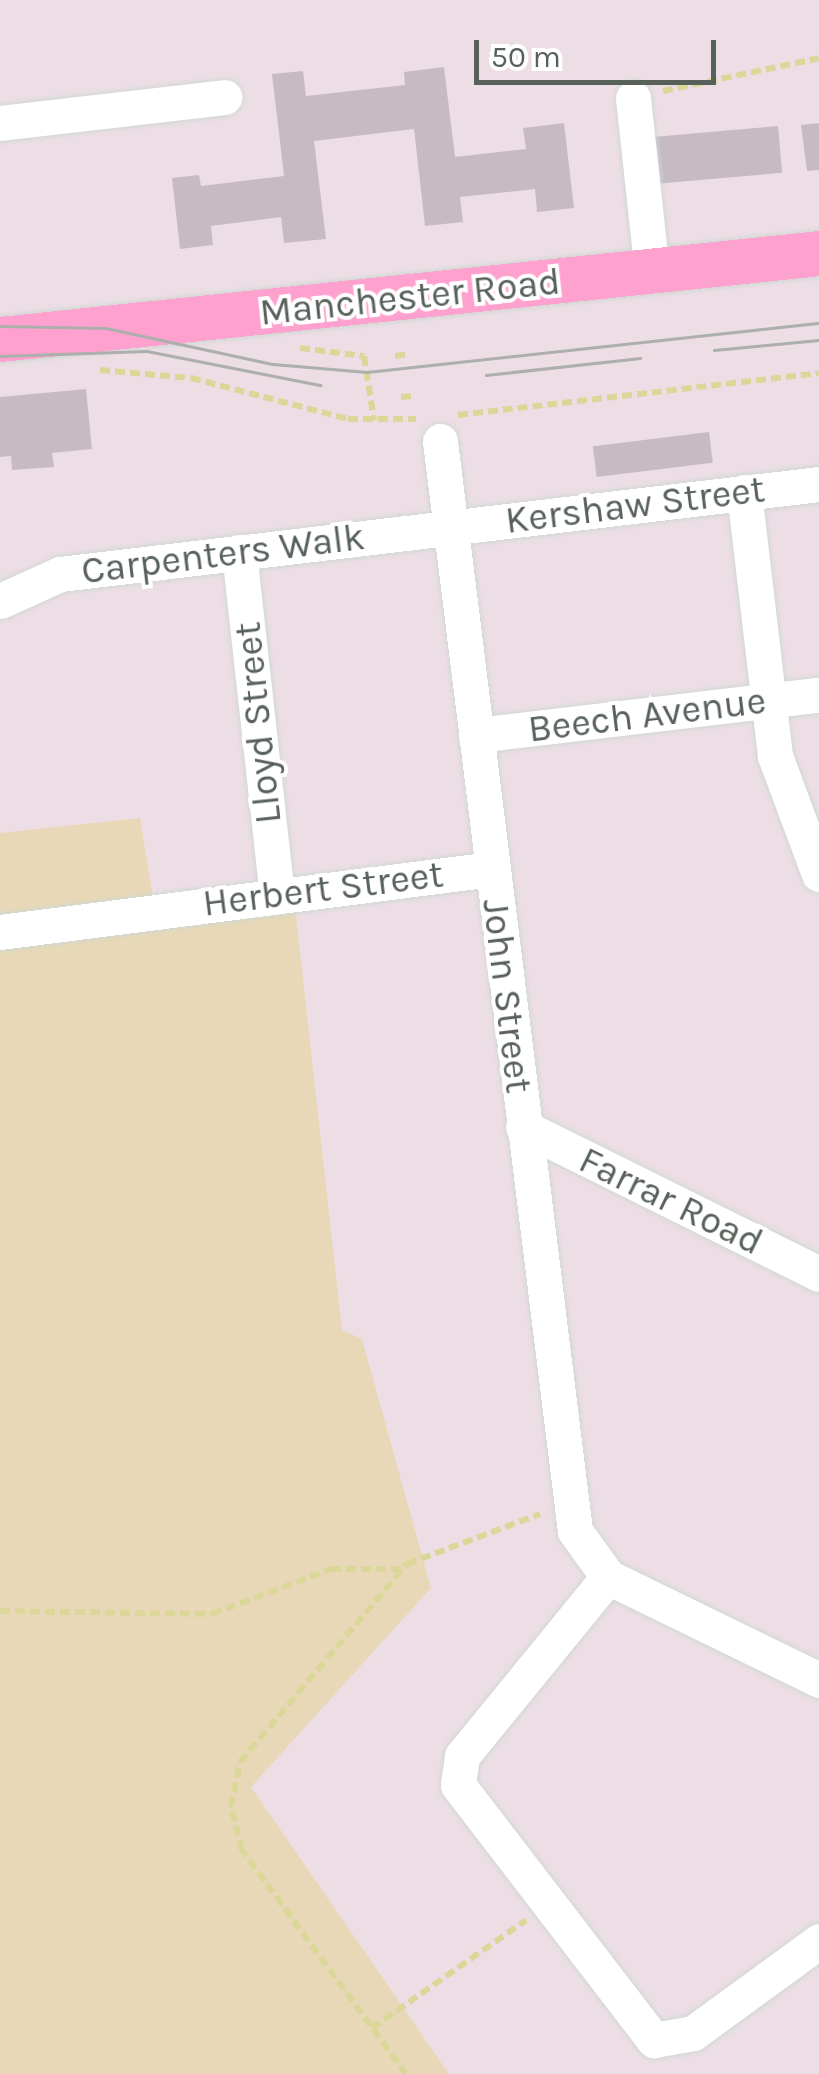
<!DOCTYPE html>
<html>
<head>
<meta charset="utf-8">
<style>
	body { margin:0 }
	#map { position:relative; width:819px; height:2074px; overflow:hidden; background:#eddee6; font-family:Karla,sans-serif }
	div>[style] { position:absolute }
	.green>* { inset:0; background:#e8d8b7 }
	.building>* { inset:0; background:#c7bbc3; transform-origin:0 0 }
	.path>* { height:6px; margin-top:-3px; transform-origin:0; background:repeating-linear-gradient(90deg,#dbd799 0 10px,transparent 0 15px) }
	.roads { filter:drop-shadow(0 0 2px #cfd8d2) drop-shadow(0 0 2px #cfd8d2) }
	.minor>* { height:35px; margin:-17.5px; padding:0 17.5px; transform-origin:17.5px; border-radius:17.5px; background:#fff }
	.major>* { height:45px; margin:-22.5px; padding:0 22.5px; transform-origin:22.5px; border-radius:22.5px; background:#ffa1ce }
	.tram>* { height:2.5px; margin:-1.25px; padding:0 1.25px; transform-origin:1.25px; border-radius:1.25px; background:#adafad }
	span { translate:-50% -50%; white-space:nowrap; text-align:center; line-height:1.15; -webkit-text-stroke:8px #fff; paint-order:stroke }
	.street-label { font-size:38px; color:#57615a }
	.scale { position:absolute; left:474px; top:40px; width:242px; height:45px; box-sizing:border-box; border:5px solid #57615a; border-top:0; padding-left:12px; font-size:30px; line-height:35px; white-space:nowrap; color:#57615a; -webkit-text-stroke:8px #fff; paint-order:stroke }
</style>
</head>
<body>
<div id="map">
	<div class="green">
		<i style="clip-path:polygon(140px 818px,155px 909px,295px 906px,342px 1330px,362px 1339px,431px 1588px,251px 1787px,449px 2074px,0 2074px,0 833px)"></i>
	</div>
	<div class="building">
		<i style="clip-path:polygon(444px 67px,455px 157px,526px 149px,523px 128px,564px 123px,574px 208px,537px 212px,535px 189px,460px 197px,463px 222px,425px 226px,414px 129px,314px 141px,326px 239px,284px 243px,281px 217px,211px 226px,213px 245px,180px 249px,172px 178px,199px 175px,201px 186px,284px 176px,272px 74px,303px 71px,306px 96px,405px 85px,404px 72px)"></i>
		<i style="clip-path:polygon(819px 123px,819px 170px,807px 171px,801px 125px)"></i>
		<i style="left:778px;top:126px;width:47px;height:126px;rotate:85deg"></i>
		<i style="clip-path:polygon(86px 389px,92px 449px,52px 453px,54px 467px,12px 470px,11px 456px,0 457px,0 397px)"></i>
		<i style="left:709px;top:432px;width:31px;height:117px;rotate:83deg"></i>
	</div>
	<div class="path">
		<i style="left:663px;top:91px;width:159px;rotate:-11.9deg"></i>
		<i style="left:300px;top:348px;width:64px;rotate:7.1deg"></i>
		<i style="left:364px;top:356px;width:65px;rotate:81.1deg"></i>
		<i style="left:395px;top:356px;width:15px;rotate:-8deg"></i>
		<i style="left:100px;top:370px;width:91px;rotate:5deg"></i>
		<i style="left:191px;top:378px;width:162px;rotate:14.6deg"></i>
		<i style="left:348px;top:419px;width:68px"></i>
		<i style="left:401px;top:397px;width:13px;rotate:-4deg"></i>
		<i style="left:458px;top:415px;width:363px;rotate:-6.6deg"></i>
		<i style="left:0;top:1611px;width:212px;rotate:0.8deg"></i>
		<i style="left:212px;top:1614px;width:127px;rotate:-20.7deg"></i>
		<i style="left:331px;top:1569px;width:71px"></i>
		<i style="left:372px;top:2028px;width:188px;rotate:-35deg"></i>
		<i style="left:406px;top:2074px;width:278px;rotate:-126.2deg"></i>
		<i style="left:242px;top:1850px;width:44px;rotate:-104.3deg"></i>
		<i style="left:231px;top:1807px;width:46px;rotate:-78.7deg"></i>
		<i style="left:240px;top:1762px;width:259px;rotate:-49.9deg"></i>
		<i style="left:407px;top:1564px;width:142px;rotate:-20.6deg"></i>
	</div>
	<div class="roads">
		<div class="minor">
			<i style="left:633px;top:98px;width:175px;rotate:83.8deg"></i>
			<i style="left:0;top:123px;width:226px;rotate:-6.6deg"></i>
			<i style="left:440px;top:441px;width:1098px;rotate:82.94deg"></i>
			<i style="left:575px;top:1531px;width:57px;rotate:54.3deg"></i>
			<i style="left:608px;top:1577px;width:235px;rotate:26deg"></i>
			<i style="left:744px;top:492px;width:266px;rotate:83.3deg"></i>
			<i style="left:775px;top:756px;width:126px;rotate:69.6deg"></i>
			<i style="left:239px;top:552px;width:344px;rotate:83.7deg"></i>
			<i style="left:0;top:601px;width:66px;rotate:-24.2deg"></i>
			<i style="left:60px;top:574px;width:764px;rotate:-6.76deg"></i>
			<i style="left:476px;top:735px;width:345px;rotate:-6.7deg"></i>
			<i style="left:0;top:932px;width:495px;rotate:-7.3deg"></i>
			<i style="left:523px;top:1127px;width:330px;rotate:26.4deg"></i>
			<i style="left:608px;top:1577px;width:231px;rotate:129.2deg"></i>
			<i style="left:462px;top:1756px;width:29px;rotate:98deg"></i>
			<i style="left:458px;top:1785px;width:322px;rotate:52.5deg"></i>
			<i style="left:654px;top:2040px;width:40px;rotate:-10deg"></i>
			<i style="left:693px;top:2033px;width:156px;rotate:-36.1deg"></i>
		</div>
		<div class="major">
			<i style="left:0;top:339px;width:824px;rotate:-5.99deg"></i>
		</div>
	</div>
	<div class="tram">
		<i style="left:0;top:326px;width:106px;rotate:1.1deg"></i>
		<i style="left:106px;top:328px;width:171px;rotate:12.2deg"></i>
		<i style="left:273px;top:364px;width:94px;rotate:4.9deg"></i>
		<i style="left:367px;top:372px;width:455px;rotate:-6.2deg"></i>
		<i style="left:714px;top:350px;width:105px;rotate:-5.4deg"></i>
		<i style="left:0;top:356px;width:147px;rotate:-1.9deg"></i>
		<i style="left:147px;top:351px;width:177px;rotate:11.1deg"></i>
		<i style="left:486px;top:375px;width:155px;rotate:-6.3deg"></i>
	</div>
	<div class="street-label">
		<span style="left:410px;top:297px;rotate:-6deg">Manchester Road</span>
		<span style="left:635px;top:505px;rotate:-7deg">Kershaw Street</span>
		<span style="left:223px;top:554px;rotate:-7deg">Carpenters Walk</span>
		<span style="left:647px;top:715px;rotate:-7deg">Beech Avenue</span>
		<span style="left:258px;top:723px;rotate:-96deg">Lloyd Street</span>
		<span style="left:323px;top:889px;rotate:-7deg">Herbert Street</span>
		<span style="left:507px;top:996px;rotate:83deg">John Street</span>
		<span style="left:671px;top:1201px;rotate:26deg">Farrar Road</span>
	</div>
	<div class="scale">50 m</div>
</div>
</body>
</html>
